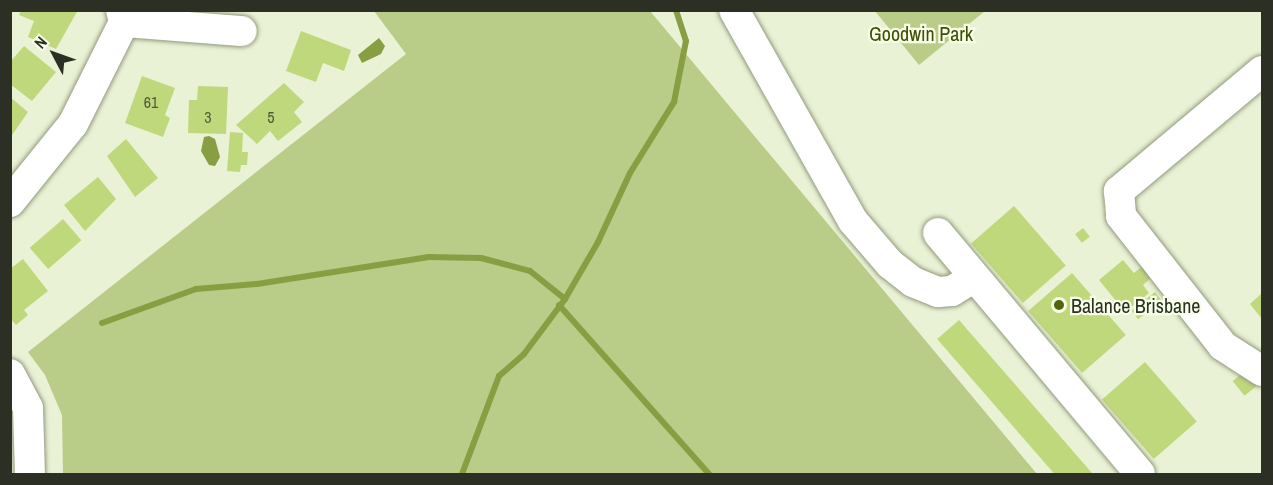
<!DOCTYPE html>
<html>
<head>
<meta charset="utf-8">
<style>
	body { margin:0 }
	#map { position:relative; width:1273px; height:485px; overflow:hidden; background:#e9f2d5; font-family:"Archivo Narrow",sans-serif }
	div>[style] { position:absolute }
	.green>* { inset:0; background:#b9cc88 }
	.water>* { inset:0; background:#889e42 }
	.stream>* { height:6px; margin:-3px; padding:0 3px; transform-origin:3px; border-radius:3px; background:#889e42 }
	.building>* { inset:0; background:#c0d87c; transform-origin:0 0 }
	.roads { filter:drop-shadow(0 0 2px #929a7f) drop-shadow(0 0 2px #929a7f) }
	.minor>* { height:30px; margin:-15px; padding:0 15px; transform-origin:15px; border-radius:15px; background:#fff }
	.dots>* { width:16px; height:16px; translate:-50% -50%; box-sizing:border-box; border:3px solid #f7ffe7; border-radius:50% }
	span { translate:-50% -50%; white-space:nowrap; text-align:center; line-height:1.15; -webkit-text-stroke:4.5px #f7ffe7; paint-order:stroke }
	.number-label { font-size:16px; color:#51593a }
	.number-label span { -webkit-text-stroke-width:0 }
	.park-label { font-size:20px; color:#404d07 }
	.poi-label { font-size:20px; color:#2c2f24 }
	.left { translate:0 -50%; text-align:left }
	.frame { position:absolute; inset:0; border:12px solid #2c2f24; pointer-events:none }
	.north { position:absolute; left:24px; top:24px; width:60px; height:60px; -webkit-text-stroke:4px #f7ffe7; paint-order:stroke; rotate:311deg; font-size:16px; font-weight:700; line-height:24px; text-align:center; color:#2c2f24 }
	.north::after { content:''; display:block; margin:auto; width:21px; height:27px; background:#2c2f24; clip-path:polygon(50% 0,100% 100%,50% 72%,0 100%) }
</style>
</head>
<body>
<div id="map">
	<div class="green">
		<i style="clip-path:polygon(374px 11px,650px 11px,1037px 474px,63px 474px,62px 415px,45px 375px,28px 352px,406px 54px)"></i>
		<i style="clip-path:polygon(875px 11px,985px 11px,919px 65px)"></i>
	</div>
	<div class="water">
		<i style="clip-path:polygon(379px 38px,385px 46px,381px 54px,362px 63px,358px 55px)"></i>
		<i style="clip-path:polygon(209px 136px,215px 139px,220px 157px,215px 166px,209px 165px,201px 151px,204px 137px)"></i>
	</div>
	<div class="stream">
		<i style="left:559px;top:305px;width:226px;rotate:48.4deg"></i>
		<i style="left:102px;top:323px;width:100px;rotate:-19.9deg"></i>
		<i style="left:196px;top:289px;width:61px;rotate:-4.7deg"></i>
		<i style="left:257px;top:284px;width:174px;rotate:-8.9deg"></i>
		<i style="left:429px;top:257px;width:52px;rotate:1.1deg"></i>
		<i style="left:481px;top:258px;width:51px;rotate:14.9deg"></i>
		<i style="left:530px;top:271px;width:45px;rotate:38.7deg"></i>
		<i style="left:462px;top:474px;width:105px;rotate:-69.3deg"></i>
		<i style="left:499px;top:376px;width:33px;rotate:-41deg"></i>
		<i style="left:524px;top:354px;width:69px;rotate:-53.3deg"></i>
		<i style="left:565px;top:299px;width:66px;rotate:-59.9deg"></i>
		<i style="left:598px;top:242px;width:76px;rotate:-65.1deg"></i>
		<i style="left:630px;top:173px;width:84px;rotate:-58.2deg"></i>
		<i style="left:674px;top:102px;width:62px;rotate:-78.9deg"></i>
		<i style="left:686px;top:41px;width:33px;rotate:-108deg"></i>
	</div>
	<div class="building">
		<i style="clip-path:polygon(21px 10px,78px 10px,56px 49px,28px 37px,34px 21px,19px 15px)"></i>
		<i style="clip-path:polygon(301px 31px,351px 50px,344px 71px,323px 63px,316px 82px,286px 71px)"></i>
		<i style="clip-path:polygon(24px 46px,56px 72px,32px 101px,10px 84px,10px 62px)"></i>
		<i style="clip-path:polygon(142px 76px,175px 88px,165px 115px,170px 118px,163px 137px,125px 123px)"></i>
		<i style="clip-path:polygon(284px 83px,304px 102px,294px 112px,302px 122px,278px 141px,270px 131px,257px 144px,236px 125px)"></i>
		<i style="clip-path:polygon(198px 86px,228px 87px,226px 134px,188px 133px,189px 100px,197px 100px)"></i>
		<i style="clip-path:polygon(10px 97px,28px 112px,10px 138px)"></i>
		<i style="clip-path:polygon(230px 132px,243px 133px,242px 152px,248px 152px,247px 165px,241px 165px,240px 172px,227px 171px)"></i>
		<i style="clip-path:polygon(126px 139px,158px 178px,135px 197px,107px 156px)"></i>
		<i style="clip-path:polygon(98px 177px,116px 199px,85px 231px,64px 205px)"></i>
		<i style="left:1014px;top:206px;width:79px;height:57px;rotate:49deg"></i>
		<i style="left:63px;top:219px;width:28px;height:44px;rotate:49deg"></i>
		<i style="left:1083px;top:228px;width:11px;height:10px;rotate:52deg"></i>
		<i style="clip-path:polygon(23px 259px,48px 291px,24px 310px,28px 315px,16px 325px,10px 318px,10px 269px)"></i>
		<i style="clip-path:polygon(1123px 260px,1134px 273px,1143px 266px,1152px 277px,1143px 285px,1149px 293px,1125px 312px,1099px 280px)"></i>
		<i style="left:1072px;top:273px;width:82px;height:58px;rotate:49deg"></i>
		<i style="left:1155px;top:292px;width:11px;height:30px;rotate:52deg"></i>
		<i style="clip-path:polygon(1262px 293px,1262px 319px,1250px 304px)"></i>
		<i style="left:959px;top:320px;width:203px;height:29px;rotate:49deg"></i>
		<i style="left:1145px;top:362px;width:79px;height:57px;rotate:49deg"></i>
		<i style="left:1245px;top:371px;width:19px;height:16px;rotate:51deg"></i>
	</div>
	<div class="roads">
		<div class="minor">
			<i style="left:734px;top:10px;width:242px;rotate:60.6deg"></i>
			<i style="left:853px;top:221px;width:57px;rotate:49.3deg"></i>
			<i style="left:890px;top:264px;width:29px;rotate:38deg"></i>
			<i style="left:913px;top:282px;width:27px;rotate:22deg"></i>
			<i style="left:938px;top:292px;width:14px;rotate:-4deg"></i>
			<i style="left:952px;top:291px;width:26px;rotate:-32deg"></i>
			<i style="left:124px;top:22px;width:118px;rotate:4.4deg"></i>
			<i style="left:1262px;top:71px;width:187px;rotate:140deg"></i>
			<i style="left:1119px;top:191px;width:25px;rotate:85deg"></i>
			<i style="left:1121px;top:216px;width:165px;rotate:51.9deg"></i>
			<i style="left:1223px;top:346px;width:46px;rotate:32.7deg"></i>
			<i style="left:10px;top:202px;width:100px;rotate:-51.1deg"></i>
			<i style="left:73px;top:124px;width:114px;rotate:-63.4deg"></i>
			<i style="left:124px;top:22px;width:12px;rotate:-104deg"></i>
			<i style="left:938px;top:233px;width:314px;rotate:50deg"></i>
			<i style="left:10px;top:374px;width:38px;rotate:62deg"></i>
			<i style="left:28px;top:408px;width:66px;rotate:88.3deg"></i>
		</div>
	</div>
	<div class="dots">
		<i style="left:1059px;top:305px;background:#54650d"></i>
	</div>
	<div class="number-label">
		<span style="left:151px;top:102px">61</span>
		<span style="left:208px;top:117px">3</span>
		<span style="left:271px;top:117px">5</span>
	</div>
	<div class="park-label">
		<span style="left:921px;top:33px">Goodwin Park</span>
	</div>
	<div class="poi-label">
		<span class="left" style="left:1071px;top:305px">Balance Brisbane</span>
	</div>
	<div class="frame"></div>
	<div class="north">N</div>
</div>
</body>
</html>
